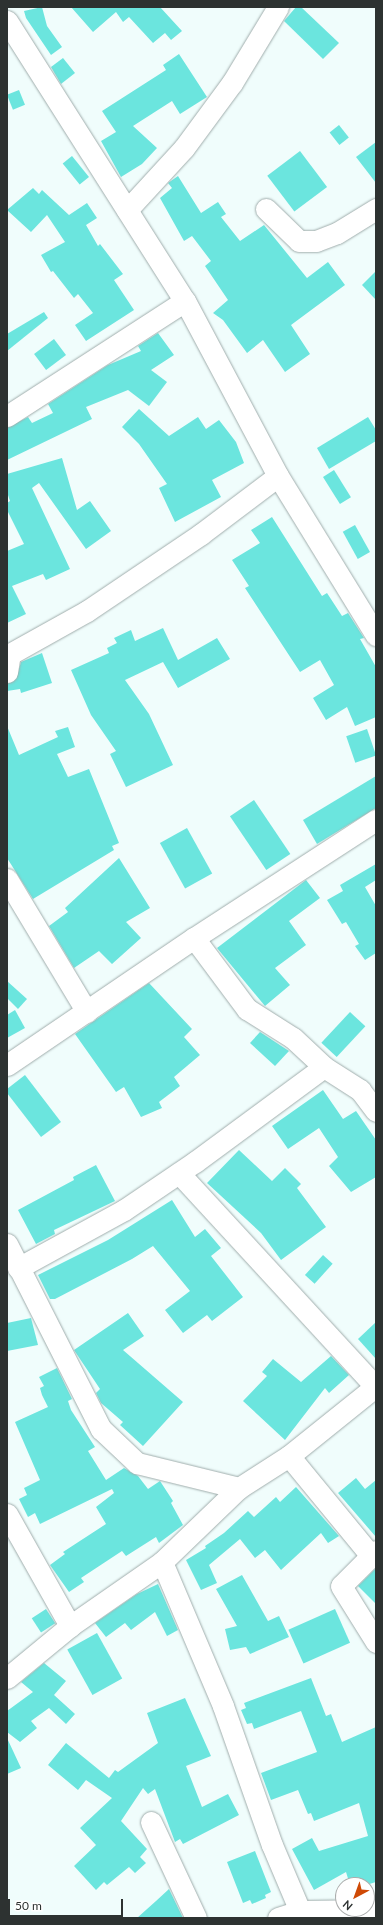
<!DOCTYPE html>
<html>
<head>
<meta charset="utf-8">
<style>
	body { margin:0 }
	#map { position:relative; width:383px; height:1925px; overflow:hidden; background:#f0fdfc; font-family:Lato,sans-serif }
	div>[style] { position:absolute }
	.building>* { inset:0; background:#6be5de; transform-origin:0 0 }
	.roads { filter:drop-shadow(0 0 1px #a0adac) drop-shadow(0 0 1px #a0adac) }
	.minor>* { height:21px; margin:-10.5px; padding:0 10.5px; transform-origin:10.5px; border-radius:10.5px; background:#fff }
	span { translate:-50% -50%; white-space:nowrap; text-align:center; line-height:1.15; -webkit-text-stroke:3px #fff; paint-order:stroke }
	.frame { position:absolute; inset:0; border:8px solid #2d3231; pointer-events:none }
	.north { position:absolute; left:335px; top:1877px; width:40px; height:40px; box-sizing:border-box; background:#fff; border:1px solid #abadad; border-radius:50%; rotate:221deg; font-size:11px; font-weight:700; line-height:16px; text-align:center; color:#2d3231 }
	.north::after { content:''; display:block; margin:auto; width:14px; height:18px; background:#cf4a06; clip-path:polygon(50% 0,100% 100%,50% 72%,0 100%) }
	.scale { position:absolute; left:8px; top:1899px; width:115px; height:18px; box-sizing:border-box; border:2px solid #2d3231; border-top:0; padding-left:5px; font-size:12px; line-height:14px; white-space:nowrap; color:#2d3231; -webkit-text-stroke:3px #fff; paint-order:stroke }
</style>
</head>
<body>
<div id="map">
	<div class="building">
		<i style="clip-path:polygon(42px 7px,47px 26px,62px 47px,51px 55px,26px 18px,24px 11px)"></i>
		<i style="clip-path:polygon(71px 7px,160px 7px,182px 31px,171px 40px,165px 33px,153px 43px,129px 17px,123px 22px,116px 12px,93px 32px)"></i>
		<i style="clip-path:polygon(296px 7px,301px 7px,339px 43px,323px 59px,284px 21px)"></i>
		<i style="clip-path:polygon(179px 54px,207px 97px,180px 114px,172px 101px,133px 126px,157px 148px,142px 164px,121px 177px,101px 141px,116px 132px,102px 111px,166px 70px,163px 65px)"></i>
		<i style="clip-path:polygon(63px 58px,75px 73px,61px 84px,51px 67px)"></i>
		<i style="left:19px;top:90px;width:16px;height:13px;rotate:68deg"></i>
		<i style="left:339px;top:125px;width:16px;height:12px;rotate:52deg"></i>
		<i style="clip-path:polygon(376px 142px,376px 183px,356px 157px)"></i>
		<i style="left:300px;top:151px;width:45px;height:41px;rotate:53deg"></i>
		<i style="left:72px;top:156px;width:27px;height:12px;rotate:51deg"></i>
		<i style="clip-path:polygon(178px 176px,201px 213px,218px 202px,226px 214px,221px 217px,240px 241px,264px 225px,307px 278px,328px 262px,345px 285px,291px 325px,310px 354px,285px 372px,263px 340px,247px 353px,223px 320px,213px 313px,228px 300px,205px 266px,211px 261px,192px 236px,184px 241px,160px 198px,172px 188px,168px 183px)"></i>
		<i style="clip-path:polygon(33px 188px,39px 194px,42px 190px,69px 215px,87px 203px,97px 218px,86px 225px,98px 246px,100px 244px,123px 274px,114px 280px,134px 310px,86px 341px,75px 325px,93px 313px,78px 294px,74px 298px,53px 271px,51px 272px,41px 255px,65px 242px,47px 215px,31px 232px,7px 210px)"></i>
		<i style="clip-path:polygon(376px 271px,376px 300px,362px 285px)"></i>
		<i style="clip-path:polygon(44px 312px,48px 318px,7px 351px,7px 334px)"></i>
		<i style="clip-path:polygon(158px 333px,174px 355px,151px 370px,167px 382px,149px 406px,128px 390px,86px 407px,92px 419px,7px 460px,7px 428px,28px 417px,32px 423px,53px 413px,48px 404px,108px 365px,141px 351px,138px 346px)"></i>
		<i style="left:54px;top:339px;width:20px;height:25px;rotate:53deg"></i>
		<i style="clip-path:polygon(139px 409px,169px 436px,198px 417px,206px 429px,219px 420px,236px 442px,244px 463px,212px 480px,221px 497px,175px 522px,159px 488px,167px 484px,139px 444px,122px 427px)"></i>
		<i style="clip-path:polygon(368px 417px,376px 430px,376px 441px,329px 469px,317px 448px)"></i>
		<i style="clip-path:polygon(62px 458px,77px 510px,90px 501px,111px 531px,86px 549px,39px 483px,32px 488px,70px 569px,46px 580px,43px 574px,12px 586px,26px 614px,7px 623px,7px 551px,24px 544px,7px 510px,7px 503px,10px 501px,7px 492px,7px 474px)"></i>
		<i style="left:334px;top:470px;width:32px;height:13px;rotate:58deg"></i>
		<i style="clip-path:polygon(272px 517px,322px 596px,327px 593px,342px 616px,348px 613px,364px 638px,360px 639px,376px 667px,376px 717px,355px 726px,347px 707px,326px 720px,313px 698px,334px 685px,320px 660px,300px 672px,245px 588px,249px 586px,232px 560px,260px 543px,251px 530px)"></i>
		<i style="left:355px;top:525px;width:31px;height:14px;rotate:61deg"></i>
		<i style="clip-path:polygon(163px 628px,178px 660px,217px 638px,230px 659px,178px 688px,163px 662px,125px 680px,149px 714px,173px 765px,126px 787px,110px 754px,116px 751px,91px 715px,71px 670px,109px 653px,107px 648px,117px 643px,114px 638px,131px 630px,135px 641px)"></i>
		<i style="clip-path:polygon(42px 653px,52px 683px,21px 693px,20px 689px,7px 691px,7px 684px,16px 679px,21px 662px)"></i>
		<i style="clip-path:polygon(7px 726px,19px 755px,58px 737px,55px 731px,68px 727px,75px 747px,57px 754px,68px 777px,89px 769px,119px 843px,112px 846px,114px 850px,33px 899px,7px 858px)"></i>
		<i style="left:367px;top:729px;width:28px;height:22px;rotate:71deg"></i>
		<i style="clip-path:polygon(376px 776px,376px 808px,317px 844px,303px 820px)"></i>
		<i style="left:254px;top:800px;width:65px;height:29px;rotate:56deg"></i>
		<i style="left:187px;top:828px;width:52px;height:31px;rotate:61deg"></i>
		<i style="clip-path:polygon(119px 858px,150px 908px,126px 922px,141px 938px,112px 964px,99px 951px,74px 968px,49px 926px,68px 912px,65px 908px)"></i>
		<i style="clip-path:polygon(376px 864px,376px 880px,365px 887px,376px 906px,376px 953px,365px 960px,355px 946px,359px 944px,346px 922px,342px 924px,327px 900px,343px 891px,340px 885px)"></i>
		<i style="clip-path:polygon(306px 880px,320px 898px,289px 921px,306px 945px,275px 968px,290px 985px,265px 1006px,217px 948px)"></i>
		<i style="clip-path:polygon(7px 981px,27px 999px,18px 1009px,7px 998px)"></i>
		<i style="clip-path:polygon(149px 983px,192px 1029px,184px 1037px,200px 1055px,174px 1077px,180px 1086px,159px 1102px,162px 1108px,141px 1117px,124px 1087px,116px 1092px,75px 1034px)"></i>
		<i style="clip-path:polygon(15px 1010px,25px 1028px,7px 1038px,7px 1015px)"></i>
		<i style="left:350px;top:1012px;width:21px;height:42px;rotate:43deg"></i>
		<i style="clip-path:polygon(260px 1032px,289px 1051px,275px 1066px,250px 1043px)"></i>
		<i style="clip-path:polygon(25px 1075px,61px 1122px,41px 1137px,7px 1093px,7px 1089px)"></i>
		<i style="clip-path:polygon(323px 1090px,343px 1119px,356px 1111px,376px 1140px,376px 1177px,351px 1192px,329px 1166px,338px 1157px,319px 1128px,288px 1149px,272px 1126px)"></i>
		<i style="clip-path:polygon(239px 1150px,272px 1181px,285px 1168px,301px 1184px,297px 1188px,326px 1227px,281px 1260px,261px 1233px,207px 1183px)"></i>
		<i style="clip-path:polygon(96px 1165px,115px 1201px,54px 1230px,55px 1234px,36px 1244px,18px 1210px,74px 1180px,73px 1177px)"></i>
		<i style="clip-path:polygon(172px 1200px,195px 1237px,205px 1229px,221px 1248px,211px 1256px,243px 1297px,212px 1321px,207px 1315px,183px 1333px,165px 1310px,190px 1291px,153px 1246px,132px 1259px,55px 1299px,50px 1299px,38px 1275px,108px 1240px)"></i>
		<i style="left:323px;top:1255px;width:13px;height:27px;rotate:42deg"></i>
		<i style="clip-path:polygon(128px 1313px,144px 1336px,123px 1350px,183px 1402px,143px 1446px,120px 1425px,123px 1422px,101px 1403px,96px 1393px,100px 1389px,74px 1350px)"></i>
		<i style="clip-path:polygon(31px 1318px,38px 1345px,7px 1351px,7px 1323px)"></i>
		<i style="clip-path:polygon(376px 1322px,376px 1359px,358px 1339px)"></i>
		<i style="clip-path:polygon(331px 1356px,349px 1375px,329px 1393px,325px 1388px,285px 1440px,243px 1401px,267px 1376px,262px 1372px,273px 1359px,301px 1382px)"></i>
		<i style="clip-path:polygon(57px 1368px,72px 1399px,68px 1401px,71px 1410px,95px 1447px,88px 1451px,106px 1480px,124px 1468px,138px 1476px,148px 1489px,160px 1481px,173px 1501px,171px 1503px,183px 1525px,159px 1543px,156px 1537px,126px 1556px,122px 1551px,81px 1578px,84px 1582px,69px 1592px,50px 1565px,65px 1554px,63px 1552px,106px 1524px,96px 1507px,114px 1493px,112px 1489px,40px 1524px,35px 1513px,28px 1517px,19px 1499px,27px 1495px,24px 1488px,40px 1480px,15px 1422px,48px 1407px,42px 1395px,40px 1388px,44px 1386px,39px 1377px)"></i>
		<i style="clip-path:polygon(356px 1478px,365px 1489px,376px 1480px,376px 1537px,338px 1493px)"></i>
		<i style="clip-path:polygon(296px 1487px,339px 1536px,328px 1543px,321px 1533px,281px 1570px,265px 1550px,255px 1558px,240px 1539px,209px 1565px,217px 1583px,201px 1590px,186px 1560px,206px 1548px,205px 1546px,224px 1533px,248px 1511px,254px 1517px,276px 1497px,280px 1502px)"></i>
		<i style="clip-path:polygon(376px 1568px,376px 1604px,358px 1586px)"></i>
		<i style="clip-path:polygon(242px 1575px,268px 1621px,279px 1616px,289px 1637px,250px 1654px,246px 1647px,230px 1650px,225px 1629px,237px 1626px,216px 1589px)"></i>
		<i style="clip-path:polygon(158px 1584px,178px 1630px,167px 1636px,155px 1612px,131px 1630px,125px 1623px,106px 1637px,95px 1623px,137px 1594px)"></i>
		<i style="left:46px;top:1609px;width:17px;height:17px;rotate:57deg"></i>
		<i style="left:335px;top:1609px;width:37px;height:51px;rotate:66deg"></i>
		<i style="left:97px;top:1633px;width:52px;height:34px;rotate:61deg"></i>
		<i style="clip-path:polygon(44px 1663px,66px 1681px,54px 1695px,75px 1714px,66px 1724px,49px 1708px,31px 1721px,37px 1728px,20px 1742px,7px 1732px,7px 1711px,33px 1692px,21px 1682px)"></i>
		<i style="clip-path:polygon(311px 1678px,326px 1716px,331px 1714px,342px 1742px,376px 1727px,376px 1882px,366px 1885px,350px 1885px,346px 1872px,314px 1890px,292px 1849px,312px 1838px,319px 1851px,368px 1836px,359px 1803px,314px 1821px,311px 1813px,308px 1814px,298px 1790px,271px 1800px,261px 1773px,317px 1752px,301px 1711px,254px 1729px,252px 1723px,247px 1724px,241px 1710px,246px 1708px,244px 1703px)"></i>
		<i style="clip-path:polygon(185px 1698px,211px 1756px,186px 1766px,202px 1807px,228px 1794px,239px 1815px,183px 1844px,180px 1839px,175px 1842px,155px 1789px,148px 1794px,143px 1788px,121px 1821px,147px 1849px,140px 1857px,146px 1863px,135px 1873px,129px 1867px,107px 1885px,104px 1882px,96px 1890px,74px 1866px,96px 1845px,80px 1828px,112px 1798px,86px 1780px,78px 1790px,48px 1765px,66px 1743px,109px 1778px,115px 1770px,118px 1772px,158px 1743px,147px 1713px)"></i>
		<i style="clip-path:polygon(7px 1738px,21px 1768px,7px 1774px)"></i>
		<i style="clip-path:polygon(255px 1851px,271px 1892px,265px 1895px,266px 1898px,252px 1904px,250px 1900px,243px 1903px,227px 1862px)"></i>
		<i style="clip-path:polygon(169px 1889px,183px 1918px,137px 1918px,156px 1901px)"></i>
	</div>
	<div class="roads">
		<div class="minor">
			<i style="left:7px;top:21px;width:332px;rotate:57.6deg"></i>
			<i style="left:185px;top:301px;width:198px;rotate:62deg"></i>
			<i style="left:278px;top:476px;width:187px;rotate:58.4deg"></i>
			<i style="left:266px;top:209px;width:46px;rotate:44.1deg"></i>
			<i style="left:299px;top:241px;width:17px"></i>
			<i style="left:316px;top:241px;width:22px;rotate:-21deg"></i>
			<i style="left:337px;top:233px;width:46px;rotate:-31.6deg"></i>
			<i style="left:127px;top:210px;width:84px;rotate:-47.4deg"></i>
			<i style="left:184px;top:148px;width:81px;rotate:-53.6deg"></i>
			<i style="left:232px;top:83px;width:89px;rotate:-58.8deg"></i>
			<i style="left:7px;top:416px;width:212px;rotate:-32.9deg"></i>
			<i style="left:7px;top:672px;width:18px;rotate:-81deg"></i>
			<i style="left:10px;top:654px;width:88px;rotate:-29.2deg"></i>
			<i style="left:87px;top:611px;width:138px;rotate:-34deg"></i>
			<i style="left:201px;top:534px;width:96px;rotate:-37deg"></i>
			<i style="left:7px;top:879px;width:155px;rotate:59deg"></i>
			<i style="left:194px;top:938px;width:89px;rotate:53.3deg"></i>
			<i style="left:247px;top:1009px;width:54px;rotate:32.2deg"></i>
			<i style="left:293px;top:1038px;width:42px;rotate:43.1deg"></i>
			<i style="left:324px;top:1067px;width:43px;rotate:32.6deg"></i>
			<i style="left:360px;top:1090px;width:26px;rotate:53deg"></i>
			<i style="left:7px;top:1065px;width:226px;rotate:-34.2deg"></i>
			<i style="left:194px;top:938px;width:217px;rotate:-33deg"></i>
			<i style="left:179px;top:1173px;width:289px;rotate:47.4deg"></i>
			<i style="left:7px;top:1244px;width:208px;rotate:63.1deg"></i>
			<i style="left:101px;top:1429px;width:50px;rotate:43.4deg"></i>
			<i style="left:137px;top:1463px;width:105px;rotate:13.8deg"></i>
			<i style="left:18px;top:1268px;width:121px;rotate:-28.7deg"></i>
			<i style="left:124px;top:1210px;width:86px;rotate:-34.1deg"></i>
			<i style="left:195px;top:1162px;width:160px;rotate:-36.4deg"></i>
			<i style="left:289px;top:1456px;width:129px;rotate:50.6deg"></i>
			<i style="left:7px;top:1514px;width:129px;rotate:60.6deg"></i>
			<i style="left:376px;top:1551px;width:49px;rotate:135deg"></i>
			<i style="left:341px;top:1586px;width:66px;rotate:58deg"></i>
			<i style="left:162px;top:1562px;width:156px;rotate:67deg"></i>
			<i style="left:223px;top:1706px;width:147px;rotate:70.6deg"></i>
			<i style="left:272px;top:1845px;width:72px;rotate:67deg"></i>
			<i style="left:7px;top:1678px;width:82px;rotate:-39.5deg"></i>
			<i style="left:70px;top:1626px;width:112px;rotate:-34.8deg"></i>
			<i style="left:162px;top:1562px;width:107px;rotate:-43.9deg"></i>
			<i style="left:239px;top:1488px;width:59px;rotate:-32.6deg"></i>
			<i style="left:289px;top:1456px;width:112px;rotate:-38.8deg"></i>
			<i style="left:151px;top:1822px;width:106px;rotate:64.9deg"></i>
			<i style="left:278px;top:1918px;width:23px;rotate:-18deg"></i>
			<i style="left:300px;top:1911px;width:76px;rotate:-0.8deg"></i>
		</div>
	</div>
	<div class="frame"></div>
	<div class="north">N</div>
	<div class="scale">50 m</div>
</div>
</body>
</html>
